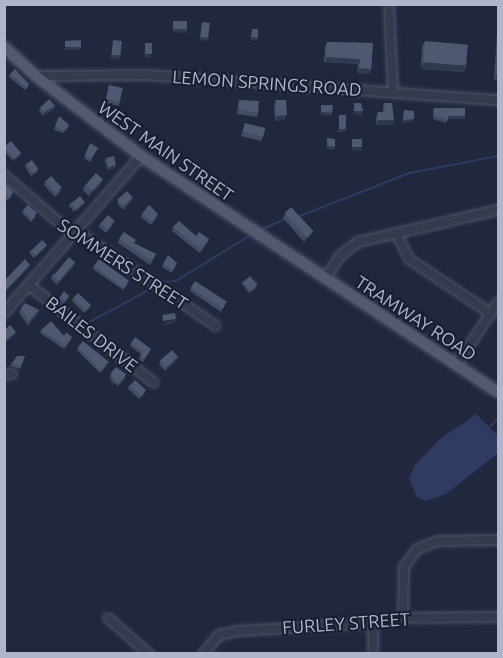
<!DOCTYPE html>
<html>
<head>
<meta charset="utf-8">
<style>
	body { margin:0 }
	#map { position:relative; width:503px; height:658px; overflow:hidden; background:#21283d; font-family:Ubuntu,sans-serif }
	div>[style] { position:absolute }
	.water>* { inset:0; background:#2f3b62 }
	.stream>* { height:1.5px; margin:-0.75px; padding:0 0.75px; transform-origin:0.75px; border-radius:0.75px; background:#2f3b62 }
	.roads { filter:drop-shadow(0 0 2px #505568) drop-shadow(0 0 2px #505568) }
	.minor>* { height:8px; margin:-4px; padding:0 4px; transform-origin:4px; border-radius:4px; background:#353a4d }
	.major>* { height:10px; margin:-5px; padding:0 5px; transform-origin:5px; border-radius:5px; background:#53596e }
	.wall>* { inset:0; background:#444c65 }
	.shaded-wall>* { inset:0; background:#313951; transform-origin:0 0 }
	.building>* { inset:0; background:#505770; transform-origin:0 0 }
	span { translate:-50% -50%; white-space:nowrap; text-align:center; line-height:1.15; -webkit-text-stroke:4.5px #1a2032; paint-order:stroke }
	.street-label { font-size:18px; color:#b0b5c9 }
	.frame { position:absolute; inset:0; border:6px solid #b0b5c9; pointer-events:none }
</style>
</head>
<body>
<div id="map">
	<div class="water">
		<i style="clip-path:polygon(476px 414px,498px 436px,498px 453px,446px 494px,426px 501px,417px 497px,409px 478px,415px 465px,439px 440px)"></i>
	</div>
	<div class="stream">
		<i style="left:300px;top:216px;width:118px;rotate:-21.4deg"></i>
		<i style="left:410px;top:173px;width:90px;rotate:-10.9deg"></i>
		<i style="left:260px;top:230px;width:28px;rotate:-23deg"></i>
		<i style="left:163px;top:282px;width:13px;rotate:-4deg"></i>
		<i style="left:176px;top:281px;width:88px;rotate:-31.5deg"></i>
		<i style="left:86px;top:324px;width:74px;rotate:-28.3deg"></i>
		<i style="left:489px;top:428px;width:13px;rotate:-48deg"></i>
	</div>
	<div class="roads">
		<div class="minor">
			<i style="left:389px;top:4px;width:88px;rotate:87.4deg"></i>
			<i style="left:36px;top:76px;width:110px;rotate:-0.5deg"></i>
			<i style="left:146px;top:75px;width:353px;rotate:4.1deg"></i>
			<i style="left:4px;top:175px;width:79px;rotate:40.9deg"></i>
			<i style="left:64px;top:227px;width:23px;rotate:25deg"></i>
			<i style="left:85px;top:237px;width:158px;rotate:34.2deg"></i>
			<i style="left:396px;top:233px;width:29px;rotate:63deg"></i>
			<i style="left:409px;top:259px;width:97px;rotate:33.7deg"></i>
			<i style="left:325px;top:279px;width:27px;rotate:-57deg"></i>
			<i style="left:340px;top:256px;width:23px;rotate:-38deg"></i>
			<i style="left:358px;top:242px;width:144px;rotate:-12.9deg"></i>
			<i style="left:30px;top:286px;width:157px;rotate:38deg"></i>
			<i style="left:4px;top:313px;width:208px;rotate:-48.9deg"></i>
			<i style="left:457px;top:364px;width:74px;rotate:-56.5deg"></i>
			<i style="left:4px;top:374px;width:8px"></i>
			<i style="left:108px;top:618px;width:55px;rotate:41.3deg"></i>
			<i style="left:403px;top:618px;width:51px;rotate:-88.9deg"></i>
			<i style="left:404px;top:567px;width:22px;rotate:-54deg"></i>
			<i style="left:417px;top:549px;width:22px;rotate:-21deg"></i>
			<i style="left:438px;top:541px;width:60px;rotate:-1deg"></i>
			<i style="left:373px;top:623px;width:31px;rotate:90deg"></i>
			<i style="left:203px;top:654px;width:25px;rotate:-50deg"></i>
			<i style="left:219px;top:635px;width:19px;rotate:-12deg"></i>
			<i style="left:238px;top:631px;width:135px;rotate:-3.4deg"></i>
			<i style="left:373px;top:623px;width:30px;rotate:-9deg"></i>
			<i style="left:403px;top:618px;width:95px;rotate:-0.6deg"></i>
		</div>
		<div class="major">
			<i style="left:4px;top:47px;width:43px;rotate:42.2deg"></i>
			<i style="left:36px;top:76px;width:132px;rotate:37.3deg"></i>
			<i style="left:141px;top:156px;width:428px;rotate:33.5deg"></i>
		</div>
	</div>
	<div class="wall">
		<i style="clip-path:polygon(498px 19px,498px 80px,494px 80px)"></i>
		<i style="clip-path:polygon(425px 41px,464px 72px,421px 69px,422px 47px)"></i>
		<i style="clip-path:polygon(327px 42px,373px 43px,371px 69px,370px 74px,357px 73px,358px 64px,324px 62px,325px 47px)"></i>
		<i style="clip-path:polygon(10px 74px,29px 84px,28px 87px,25px 90px,9px 77px)"></i>
		<i style="clip-path:polygon(109px 85px,120px 101px,119px 106px,105px 103px)"></i>
		<i style="clip-path:polygon(239px 100px,258px 113px,257px 117px,237px 114px,238px 105px)"></i>
		<i style="clip-path:polygon(276px 100px,285px 120px,275px 121px,274px 105px)"></i>
		<i style="clip-path:polygon(384px 103px,394px 120px,392px 125px,376px 125px,376px 117px,378px 112px,383px 112px,383px 107px)"></i>
		<i style="clip-path:polygon(55px 106px,54px 109px,43px 116px,39px 111px,40px 108px)"></i>
		<i style="clip-path:polygon(434px 108px,465px 116px,464px 119px,448px 119px,446px 123px,433px 119px,433px 111px)"></i>
		<i style="clip-path:polygon(245px 123px,263px 136px,261px 141px,241px 136px)"></i>
		<i style="clip-path:polygon(69px 125px,68px 128px,63px 133px,54px 130px,55px 127px)"></i>
		<i style="clip-path:polygon(90px 143px,98px 148px,90px 162px,84px 158px)"></i>
		<i style="clip-path:polygon(4px 146px,20px 156px,13px 161px,4px 151px)"></i>
		<i style="clip-path:polygon(106px 158px,115px 168px,108px 170px,105px 161px)"></i>
		<i style="clip-path:polygon(26px 164px,38px 169px,37px 172px,31px 176px,25px 167px)"></i>
		<i style="clip-path:polygon(103px 179px,101px 184px,89px 196px,83px 190px,85px 185px)"></i>
		<i style="clip-path:polygon(45px 182px,61px 191px,55px 197px,44px 185px)"></i>
		<i style="clip-path:polygon(4px 183px,12px 196px,7px 201px,4px 199px)"></i>
		<i style="clip-path:polygon(118px 200px,132px 201px,123px 210px,117px 203px)"></i>
		<i style="clip-path:polygon(85px 202px,83px 205px,74px 212px,69px 206px,70px 203px)"></i>
		<i style="clip-path:polygon(23px 210px,36px 216px,31px 222px,22px 213px)"></i>
		<i style="clip-path:polygon(142px 214px,157px 217px,151px 225px,141px 217px)"></i>
		<i style="clip-path:polygon(285px 214px,311px 235px,304px 242px,283px 218px)"></i>
		<i style="clip-path:polygon(100px 223px,113px 224px,106px 233px,99px 227px)"></i>
		<i style="clip-path:polygon(173px 227px,196px 236px,209px 239px,207px 243px,200px 253px,172px 231px)"></i>
		<i style="clip-path:polygon(119px 239px,156px 254px,150px 265px,118px 243px)"></i>
		<i style="clip-path:polygon(45px 248px,34px 258px,29px 253px,31px 250px)"></i>
		<i style="clip-path:polygon(75px 262px,73px 267px,57px 285px,51px 279px,52px 275px)"></i>
		<i style="clip-path:polygon(177px 263px,172px 273px,162px 267px,163px 264px)"></i>
		<i style="clip-path:polygon(94px 266px,128px 284px,123px 290px,93px 269px)"></i>
		<i style="clip-path:polygon(243px 281px,257px 284px,256px 288px,249px 293px,242px 284px)"></i>
		<i style="clip-path:polygon(191px 288px,225px 305px,221px 312px,190px 291px)"></i>
		<i style="clip-path:polygon(69px 296px,68px 299px,63px 304px,59px 300px,60px 297px)"></i>
		<i style="clip-path:polygon(73px 298px,89px 308px,84px 313px,72px 301px)"></i>
		<i style="clip-path:polygon(21px 308px,39px 310px,38px 314px,28px 326px,19px 312px)"></i>
		<i style="clip-path:polygon(41px 330px,64px 336px,72px 337px,71px 340px,64px 349px,40px 333px)"></i>
		<i style="clip-path:polygon(131px 343px,150px 351px,143px 362px,139px 359px,141px 354px,130px 346px)"></i>
		<i style="clip-path:polygon(78px 347px,107px 365px,100px 373px,77px 350px)"></i>
		<i style="clip-path:polygon(25px 356px,20px 369px,10px 366px,12px 363px)"></i>
		<i style="clip-path:polygon(178px 357px,177px 360px,165px 371px,159px 364px,160px 361px)"></i>
		<i style="clip-path:polygon(111px 373px,126px 374px,125px 378px,118px 386px,111px 381px,110px 376px)"></i>
		<i style="clip-path:polygon(129px 385px,145px 393px,139px 399px,128px 389px)"></i>
	</div>
	<div class="shaded-wall">
		<i style="clip-path:polygon(173px 29px,187px 29px,186px 33px,172px 32px)"></i>
		<i style="left:200px;top:37px;width:9px;height:3px;rotate:6deg"></i>
		<i style="clip-path:polygon(251px 37px,258px 38px,256px 41px,250px 40px)"></i>
		<i style="left:65px;top:47px;width:16px;height:3px"></i>
		<i style="clip-path:polygon(144px 54px,151px 55px,150px 58px,143px 57px)"></i>
		<i style="clip-path:polygon(111px 55px,120px 56px,119px 60px,110px 58px)"></i>
		<i style="left:326px;top:57px;width:34px;height:5px;rotate:3deg"></i>
		<i style="clip-path:polygon(423px 62px,467px 66px,464px 72px,421px 69px)"></i>
		<i style="clip-path:polygon(359px 68px,371px 69px,370px 74px,357px 73px)"></i>
		<i style="clip-path:polygon(497px 74px,498px 74px,498px 80px,494px 80px)"></i>
		<i style="clip-path:polygon(55px 106px,54px 109px,43px 116px,44px 112px)"></i>
		<i style="clip-path:polygon(354px 111px,363px 111px,362px 115px,353px 114px)"></i>
		<i style="left:321px;top:112px;width:11px;height:3px;rotate:5deg"></i>
		<i style="clip-path:polygon(287px 115px,285px 120px,275px 121px,276px 116px)"></i>
		<i style="clip-path:polygon(448px 116px,465px 116px,464px 119px,446px 119px)"></i>
		<i style="clip-path:polygon(414px 119px,412px 122px,402px 123px,403px 120px)"></i>
		<i style="clip-path:polygon(378px 120px,394px 120px,392px 125px,376px 125px)"></i>
		<i style="clip-path:polygon(338px 129px,346px 129px,345px 132px,337px 132px)"></i>
		<i style="clip-path:polygon(327px 146px,335px 147px,334px 150px,326px 149px)"></i>
		<i style="left:352px;top:147px;width:10px;height:3px;rotate:6deg"></i>
		<i style="clip-path:polygon(21px 153px,20px 156px,13px 161px,14px 158px)"></i>
		<i style="clip-path:polygon(116px 165px,115px 168px,108px 170px,109px 167px)"></i>
		<i style="clip-path:polygon(103px 179px,101px 184px,89px 196px,91px 191px)"></i>
		<i style="clip-path:polygon(133px 198px,132px 201px,123px 210px,124px 206px)"></i>
		<i style="clip-path:polygon(85px 202px,83px 205px,74px 212px,75px 209px)"></i>
		<i style="clip-path:polygon(313px 231px,311px 235px,304px 242px,306px 237px)"></i>
		<i style="clip-path:polygon(47px 245px,45px 248px,34px 258px,36px 255px)"></i>
		<i style="clip-path:polygon(75px 262px,73px 267px,57px 285px,58px 280px)"></i>
		<i style="clip-path:polygon(30px 265px,28px 268px,4px 294px,4px 292px)"></i>
		<i style="clip-path:polygon(39px 310px,38px 314px,28px 326px,29px 321px)"></i>
		<i style="clip-path:polygon(176px 319px,175px 322px,164px 326px,165px 323px)"></i>
		<i style="clip-path:polygon(16px 332px,15px 335px,4px 344px,4px 342px)"></i>
		<i style="clip-path:polygon(178px 357px,177px 360px,165px 371px,166px 368px)"></i>
	</div>
	<div class="building">
		<i style="left:173px;top:21px;width:14px;height:8px"></i>
		<i style="left:202px;top:22px;width:8px;height:15px;rotate:7deg"></i>
		<i style="clip-path:polygon(252px 29px,258px 29px,258px 38px,251px 37px)"></i>
		<i style="clip-path:polygon(81px 40px,81px 47px,65px 47px,65px 41px)"></i>
		<i style="left:113px;top:40px;width:9px;height:15px;rotate:6deg"></i>
		<i style="left:425px;top:41px;width:43px;height:21px;rotate:5deg"></i>
		<i style="clip-path:polygon(327px 42px,373px 43px,371px 69px,359px 68px,360px 59px,326px 57px)"></i>
		<i style="left:145px;top:43px;width:7px;height:11px"></i>
		<i style="clip-path:polygon(498px 45px,498px 74px,497px 74px)"></i>
		<i style="clip-path:polygon(15px 69px,29px 84px,26px 87px,10px 74px)"></i>
		<i style="left:109px;top:85px;width:14px;height:14px;rotate:12deg"></i>
		<i style="clip-path:polygon(49px 99px,55px 106px,44px 112px,40px 108px)"></i>
		<i style="clip-path:polygon(239px 100px,259px 101px,258px 113px,239px 109px)"></i>
		<i style="clip-path:polygon(276px 100px,286px 100px,287px 115px,276px 116px)"></i>
		<i style="clip-path:polygon(354px 103px,361px 103px,363px 111px,354px 111px)"></i>
		<i style="clip-path:polygon(384px 103px,392px 103px,394px 120px,378px 120px,378px 112px,385px 112px)"></i>
		<i style="clip-path:polygon(321px 105px,333px 105px,332px 113px,321px 112px)"></i>
		<i style="clip-path:polygon(434px 108px,465px 108px,465px 116px,448px 116px,448px 120px,434px 115px)"></i>
		<i style="clip-path:polygon(404px 110px,414px 111px,414px 119px,403px 120px)"></i>
		<i style="left:339px;top:115px;width:7px;height:14px"></i>
		<i style="clip-path:polygon(59px 116px,69px 125px,64px 130px,55px 127px)"></i>
		<i style="left:245px;top:123px;width:21px;height:9px;rotate:14deg"></i>
		<i style="clip-path:polygon(327px 138px,335px 139px,335px 147px,327px 146px)"></i>
		<i style="left:352px;top:139px;width:10px;height:8px"></i>
		<i style="left:11px;top:141px;width:16px;height:9px;rotate:50deg"></i>
		<i style="clip-path:polygon(90px 143px,98px 148px,91px 159px,85px 155px)"></i>
		<i style="clip-path:polygon(114px 156px,116px 165px,109px 167px,106px 158px)"></i>
		<i style="left:32px;top:160px;width:11px;height:7px;rotate:56deg"></i>
		<i style="left:96px;top:173px;width:9px;height:16px;rotate:41deg"></i>
		<i style="left:51px;top:176px;width:16px;height:8px;rotate:47deg"></i>
		<i style="clip-path:polygon(4px 183px,14px 192px,9px 197px,4px 193px)"></i>
		<i style="left:127px;top:191px;width:9px;height:13px;rotate:49deg"></i>
		<i style="left:80px;top:196px;width:8px;height:12px;rotate:50deg"></i>
		<i style="clip-path:polygon(28px 205px,37px 213px,32px 219px,23px 210px)"></i>
		<i style="clip-path:polygon(149px 205px,158px 214px,152px 222px,142px 214px)"></i>
		<i style="left:291px;top:207px;width:33px;height:9px;rotate:47deg"></i>
		<i style="left:108px;top:215px;width:9px;height:11px;rotate:41deg"></i>
		<i style="clip-path:polygon(179px 221px,196px 236px,199px 232px,209px 239px,201px 249px,173px 227px)"></i>
		<i style="clip-path:polygon(124px 232px,136px 240px,134px 243px,156px 254px,152px 261px,119px 239px)"></i>
		<i style="left:42px;top:240px;width:7px;height:15px;rotate:45deg"></i>
		<i style="clip-path:polygon(168px 255px,177px 263px,173px 270px,163px 264px)"></i>
		<i style="left:69px;top:257px;width:8px;height:25px;rotate:40deg"></i>
		<i style="clip-path:polygon(25px 259px,30px 265px,4px 292px,4px 281px)"></i>
		<i style="left:99px;top:259px;width:37px;height:9px;rotate:36deg"></i>
		<i style="left:250px;top:276px;width:11px;height:9px;rotate:49deg"></i>
		<i style="left:195px;top:281px;width:38px;height:8px;rotate:33deg"></i>
		<i style="clip-path:polygon(64px 291px,69px 296px,64px 301px,60px 297px)"></i>
		<i style="left:78px;top:293px;width:18px;height:7px;rotate:43deg"></i>
		<i style="clip-path:polygon(25px 303px,39px 310px,29px 321px,21px 308px)"></i>
		<i style="left:175px;top:313px;width:6px;height:13px;rotate:81deg"></i>
		<i style="clip-path:polygon(51px 321px,64px 336px,66px 332px,72px 337px,65px 346px,41px 330px)"></i>
		<i style="clip-path:polygon(10px 325px,16px 332px,4px 342px,4px 330px)"></i>
		<i style="clip-path:polygon(135px 337px,151px 349px,144px 359px,140px 356px,143px 352px,131px 343px)"></i>
		<i style="clip-path:polygon(83px 341px,109px 362px,101px 370px,78px 347px)"></i>
		<i style="left:172px;top:350px;width:9px;height:16px;rotate:49deg"></i>
		<i style="clip-path:polygon(17px 356px,25px 356px,21px 366px,12px 363px)"></i>
		<i style="clip-path:polygon(116px 367px,126px 374px,119px 383px,113px 378px,111px 373px)"></i>
		<i style="left:135px;top:380px;width:15px;height:8px;rotate:42deg"></i>
	</div>
	<div class="street-label">
		<span style="left:267px;top:83px;rotate:4deg">LEMON SPRINGS ROAD</span>
		<span style="left:166px;top:151px;rotate:35deg">WEST MAIN STREET</span>
		<span style="left:123px;top:264px;rotate:33deg">SOMMERS STREET</span>
		<span style="left:416px;top:318px;rotate:33deg">TRAMWAY ROAD</span>
		<span style="left:92px;top:334px;rotate:38deg">BAILES DRIVE</span>
		<span style="left:346px;top:623px;rotate:-4deg">FURLEY STREET</span>
	</div>
	<div class="frame"></div>
</div>
</body>
</html>
